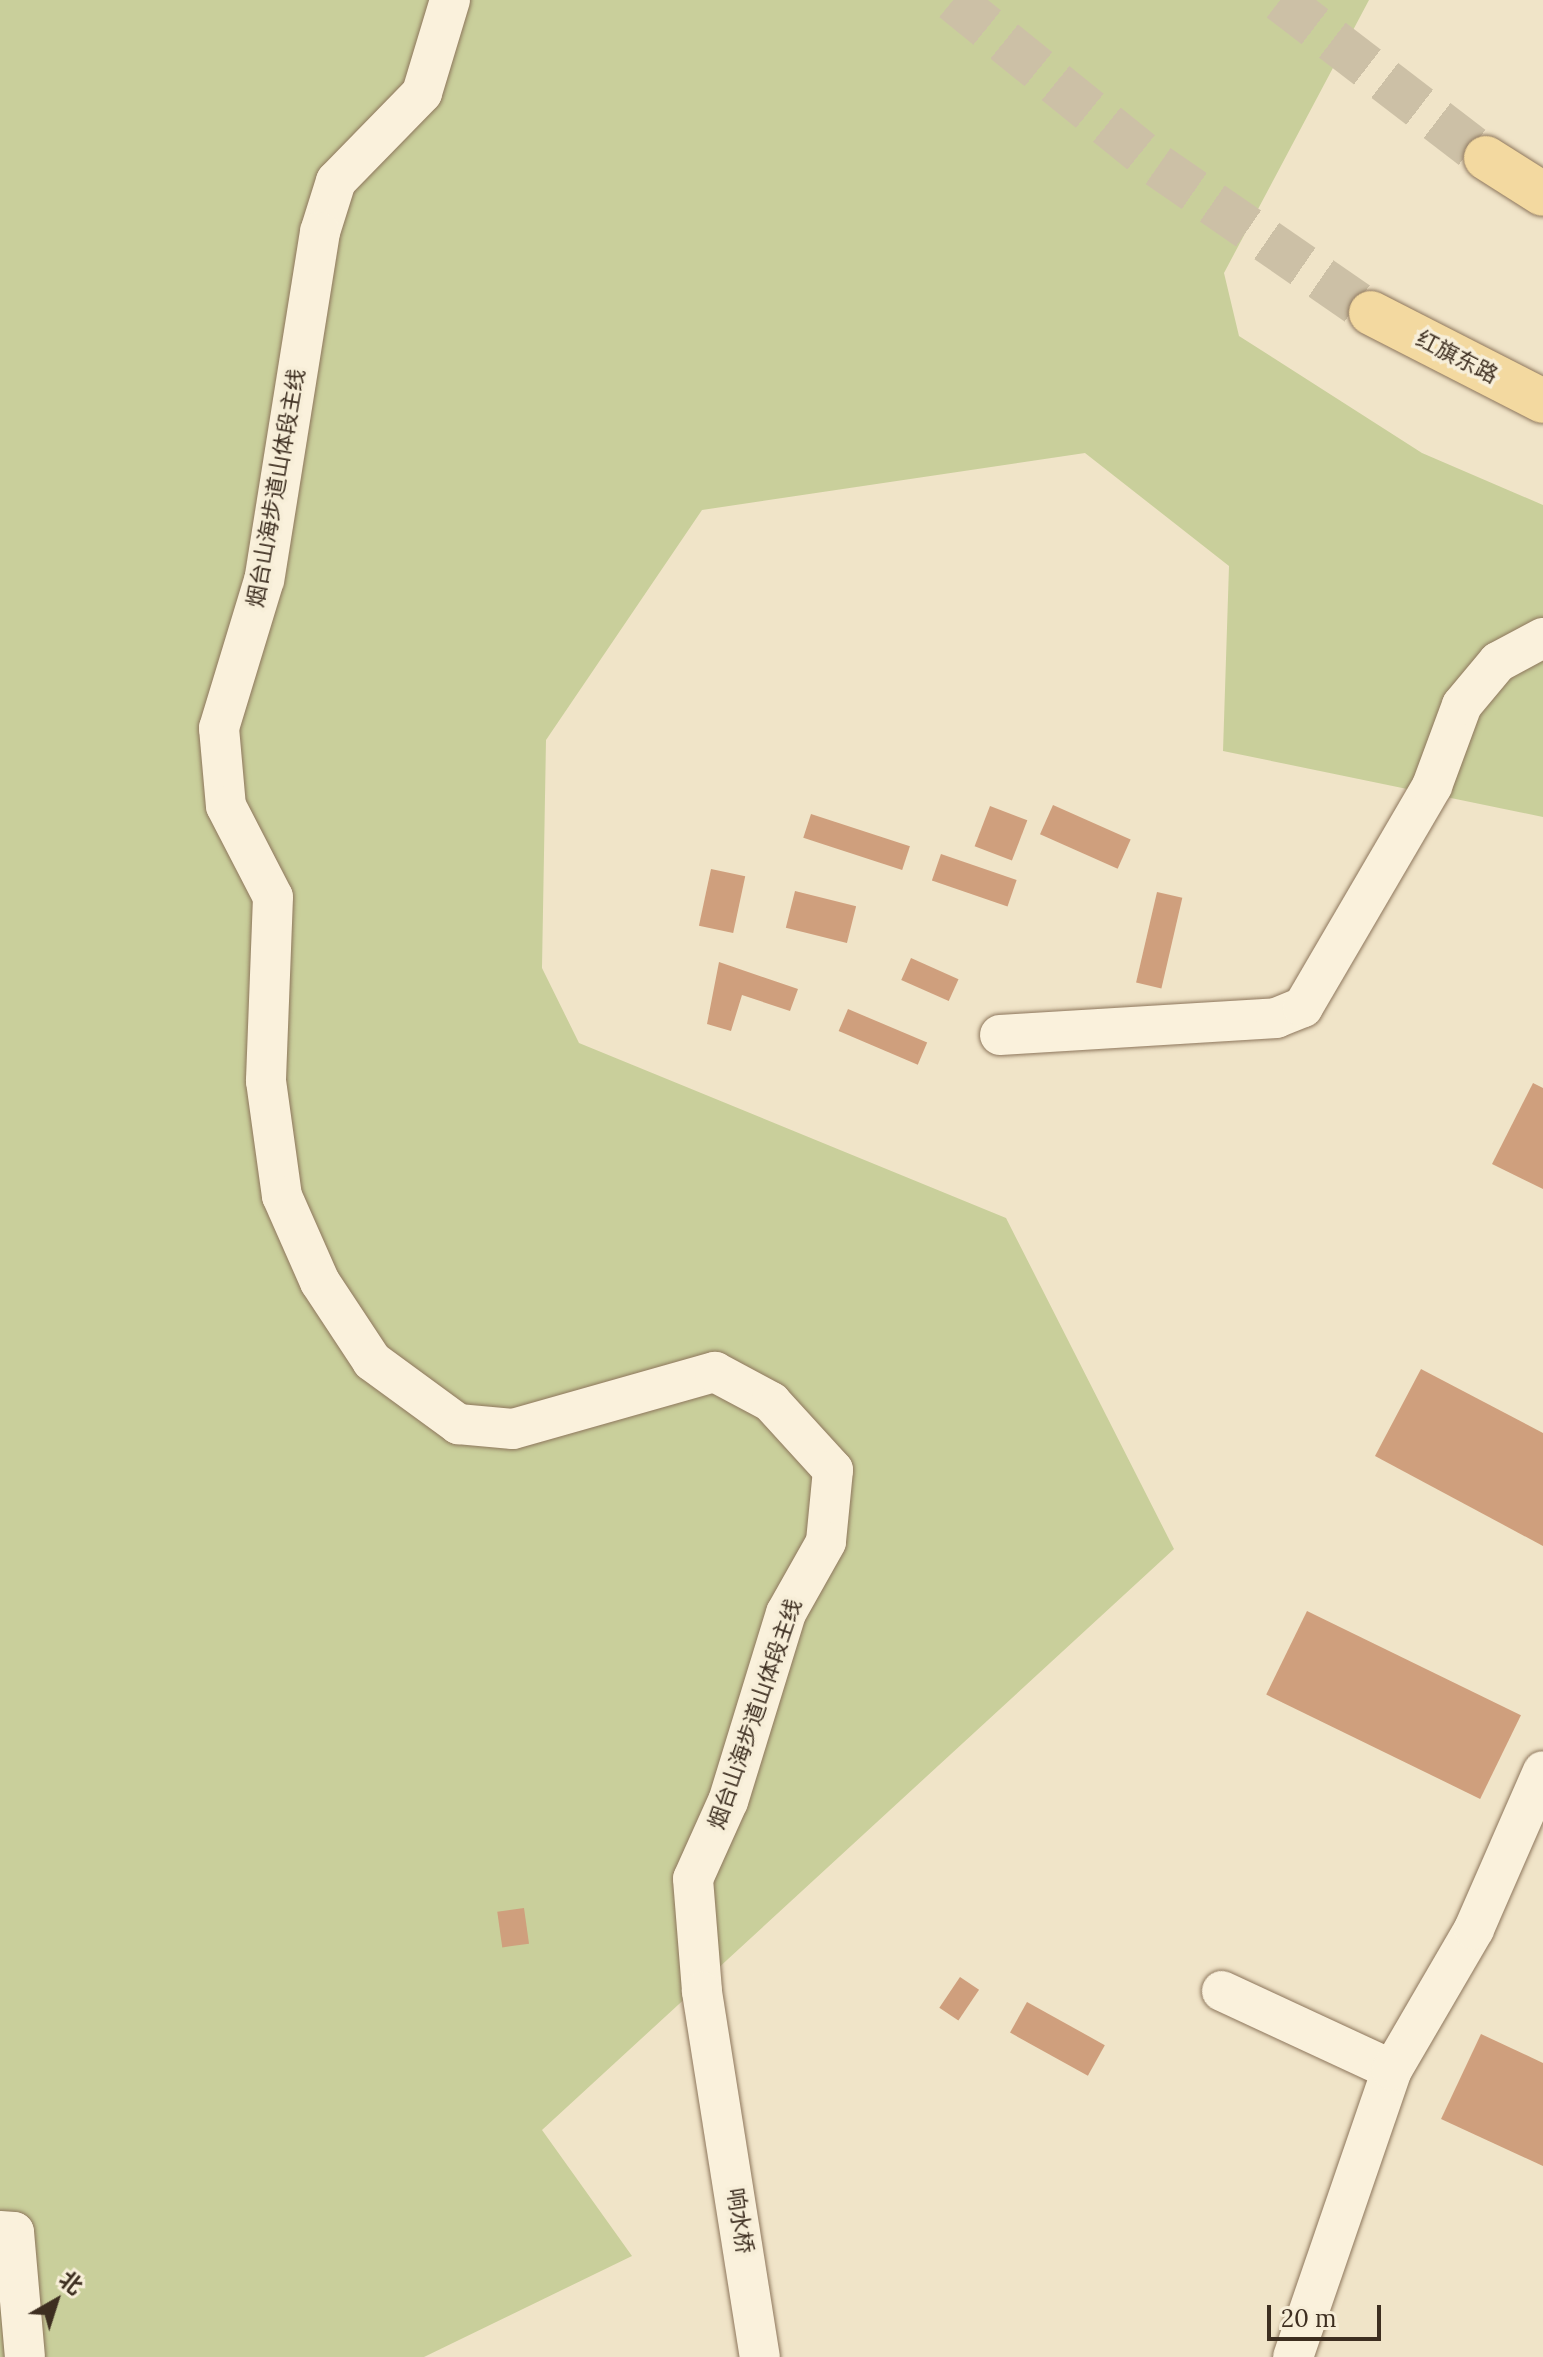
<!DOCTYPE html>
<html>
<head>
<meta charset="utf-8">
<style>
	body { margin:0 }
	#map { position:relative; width:1543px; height:2357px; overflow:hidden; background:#f0e4c8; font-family:Lora,"Noto Sans SC",serif }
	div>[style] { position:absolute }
	.green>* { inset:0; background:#c9cf9b }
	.building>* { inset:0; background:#cf9f7d; transform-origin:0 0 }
	.major-tunnel>* { height:44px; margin-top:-22px; transform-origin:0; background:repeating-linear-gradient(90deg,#ccc0a6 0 44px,transparent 0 66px) }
	.roads { filter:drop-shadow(0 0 2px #8d765c) drop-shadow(0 0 2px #8d765c) }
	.minor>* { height:40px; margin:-20px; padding:0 20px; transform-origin:20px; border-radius:20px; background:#faf1dc }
	.major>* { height:44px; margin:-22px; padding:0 22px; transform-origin:22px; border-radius:22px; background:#f3d9a0 }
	span { translate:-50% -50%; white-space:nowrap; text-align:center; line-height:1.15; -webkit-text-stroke:7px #f7eed8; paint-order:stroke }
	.street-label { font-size:22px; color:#3d2e20 }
	.north { position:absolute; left:16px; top:2261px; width:80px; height:80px; -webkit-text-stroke:6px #f7eed8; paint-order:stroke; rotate:39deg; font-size:22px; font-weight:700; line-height:32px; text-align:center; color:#3d2e20 }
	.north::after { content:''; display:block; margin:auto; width:28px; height:36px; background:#3d2e20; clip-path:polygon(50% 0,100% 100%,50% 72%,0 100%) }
	.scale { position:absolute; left:1267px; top:2305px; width:114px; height:36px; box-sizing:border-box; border:4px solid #3d2e20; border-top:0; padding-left:10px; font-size:24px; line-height:28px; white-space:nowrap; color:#3d2e20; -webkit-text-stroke:6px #f7eed8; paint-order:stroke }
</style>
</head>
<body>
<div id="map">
	<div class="green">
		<i style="clip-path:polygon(0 0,1369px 0,1224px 273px,1239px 336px,1422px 453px,1543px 505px,1543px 817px,1223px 751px,1229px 566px,1085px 453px,702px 510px,546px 740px,542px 968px,579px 1043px,1006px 1218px,1174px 1549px,542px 2130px,632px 2256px,424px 2357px,0 2357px)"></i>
	</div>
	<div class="building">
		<i style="left:1053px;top:805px;width:85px;height:32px;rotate:24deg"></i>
		<i style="left:990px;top:806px;width:40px;height:43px;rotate:21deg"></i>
		<i style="left:811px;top:814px;width:104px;height:25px;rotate:18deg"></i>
		<i style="left:941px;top:854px;width:80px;height:28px;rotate:19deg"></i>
		<i style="left:711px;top:869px;width:35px;height:58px;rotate:12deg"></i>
		<i style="left:795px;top:891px;width:63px;height:38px;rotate:14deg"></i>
		<i style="left:1157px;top:892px;width:26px;height:93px;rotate:13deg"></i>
		<i style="left:911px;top:958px;width:52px;height:24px;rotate:24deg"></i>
		<i style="clip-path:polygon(719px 962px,798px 989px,790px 1011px,742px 995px,731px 1031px,707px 1024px)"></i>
		<i style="left:848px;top:1009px;width:86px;height:24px;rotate:23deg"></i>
		<i style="clip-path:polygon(1533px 1083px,1543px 1088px,1543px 1189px,1492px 1164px)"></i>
		<i style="clip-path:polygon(1421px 1369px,1543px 1433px,1543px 1546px,1375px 1456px)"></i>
		<i style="left:1307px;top:1611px;width:238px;height:93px;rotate:26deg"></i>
		<i style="left:524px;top:1908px;width:36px;height:27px;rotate:82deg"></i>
		<i style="left:960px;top:1977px;width:23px;height:37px;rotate:34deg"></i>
		<i style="left:1027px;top:2002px;width:89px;height:35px;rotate:29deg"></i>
		<i style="clip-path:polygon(1481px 2034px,1543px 2063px,1543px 2166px,1441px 2119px)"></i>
	</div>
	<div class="major-tunnel">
		<i style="left:953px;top:0;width:264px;rotate:39deg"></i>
		<i style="left:1158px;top:166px;width:259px;rotate:34.6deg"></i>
		<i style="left:1280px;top:0;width:260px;rotate:37.5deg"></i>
	</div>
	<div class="roads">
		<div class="minor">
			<i style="left:450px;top:0;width:97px;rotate:106.8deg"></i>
			<i style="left:422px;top:93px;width:123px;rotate:134.3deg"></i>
			<i style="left:336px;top:181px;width:53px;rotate:107.4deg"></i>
			<i style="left:320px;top:232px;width:352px;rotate:99.1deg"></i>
			<i style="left:264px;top:580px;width:155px;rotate:106.9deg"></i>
			<i style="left:219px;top:728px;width:78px;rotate:84.9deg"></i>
			<i style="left:226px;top:806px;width:102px;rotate:62.7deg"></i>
			<i style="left:273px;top:897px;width:184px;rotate:92.2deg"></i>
			<i style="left:266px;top:1081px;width:116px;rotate:82.1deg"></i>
			<i style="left:282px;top:1196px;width:94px;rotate:66.2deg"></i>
			<i style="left:320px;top:1282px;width:95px;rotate:56.6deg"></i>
			<i style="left:372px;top:1361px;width:107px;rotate:36.2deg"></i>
			<i style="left:458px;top:1424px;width:55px;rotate:5.2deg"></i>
			<i style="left:513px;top:1429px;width:210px;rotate:-15.8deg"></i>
			<i style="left:715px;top:1372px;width:64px;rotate:28.2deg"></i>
			<i style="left:771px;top:1402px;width:92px;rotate:47.6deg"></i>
			<i style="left:833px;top:1470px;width:72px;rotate:95.6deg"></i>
			<i style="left:826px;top:1542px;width:81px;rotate:119.4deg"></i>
			<i style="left:786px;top:1613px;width:197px;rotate:107.1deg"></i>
			<i style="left:728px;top:1801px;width:85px;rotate:114.2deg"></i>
			<i style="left:693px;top:1879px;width:113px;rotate:85.4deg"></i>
			<i style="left:702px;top:1992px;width:370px;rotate:81deg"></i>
			<i style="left:1000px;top:1035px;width:277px;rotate:-3.5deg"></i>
			<i style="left:1276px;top:1018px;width:29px;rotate:-22deg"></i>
			<i style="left:1303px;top:1007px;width:256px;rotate:-59.7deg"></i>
			<i style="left:1432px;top:786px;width:86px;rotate:-69.7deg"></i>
			<i style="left:1462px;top:705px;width:56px;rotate:-50.1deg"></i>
			<i style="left:1498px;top:662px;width:51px;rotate:-28.1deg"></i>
			<i style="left:1222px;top:1991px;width:187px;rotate:24.9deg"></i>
			<i style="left:0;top:2231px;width:14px;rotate:4deg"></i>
			<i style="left:14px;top:2232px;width:125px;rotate:85deg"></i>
			<i style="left:1293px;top:2357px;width:304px;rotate:-71deg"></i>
			<i style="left:1392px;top:2070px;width:163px;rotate:-59.8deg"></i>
			<i style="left:1474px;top:1929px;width:172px;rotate:-66.4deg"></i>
		</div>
		<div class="major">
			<i style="left:1486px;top:158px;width:67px;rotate:32.3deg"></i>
			<i style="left:1371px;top:313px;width:193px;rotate:27.1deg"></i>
		</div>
	</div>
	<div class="street-label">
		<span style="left:1457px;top:357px;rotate:27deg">红旗东路</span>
		<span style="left:276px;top:488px;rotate:-80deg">烟台山海步道山体段主线</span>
		<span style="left:755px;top:1714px;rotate:-71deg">烟台山海步道山体段主线</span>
		<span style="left:740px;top:2221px;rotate:81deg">响水桥</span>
	</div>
	<div class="north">北</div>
	<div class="scale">20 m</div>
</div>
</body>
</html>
